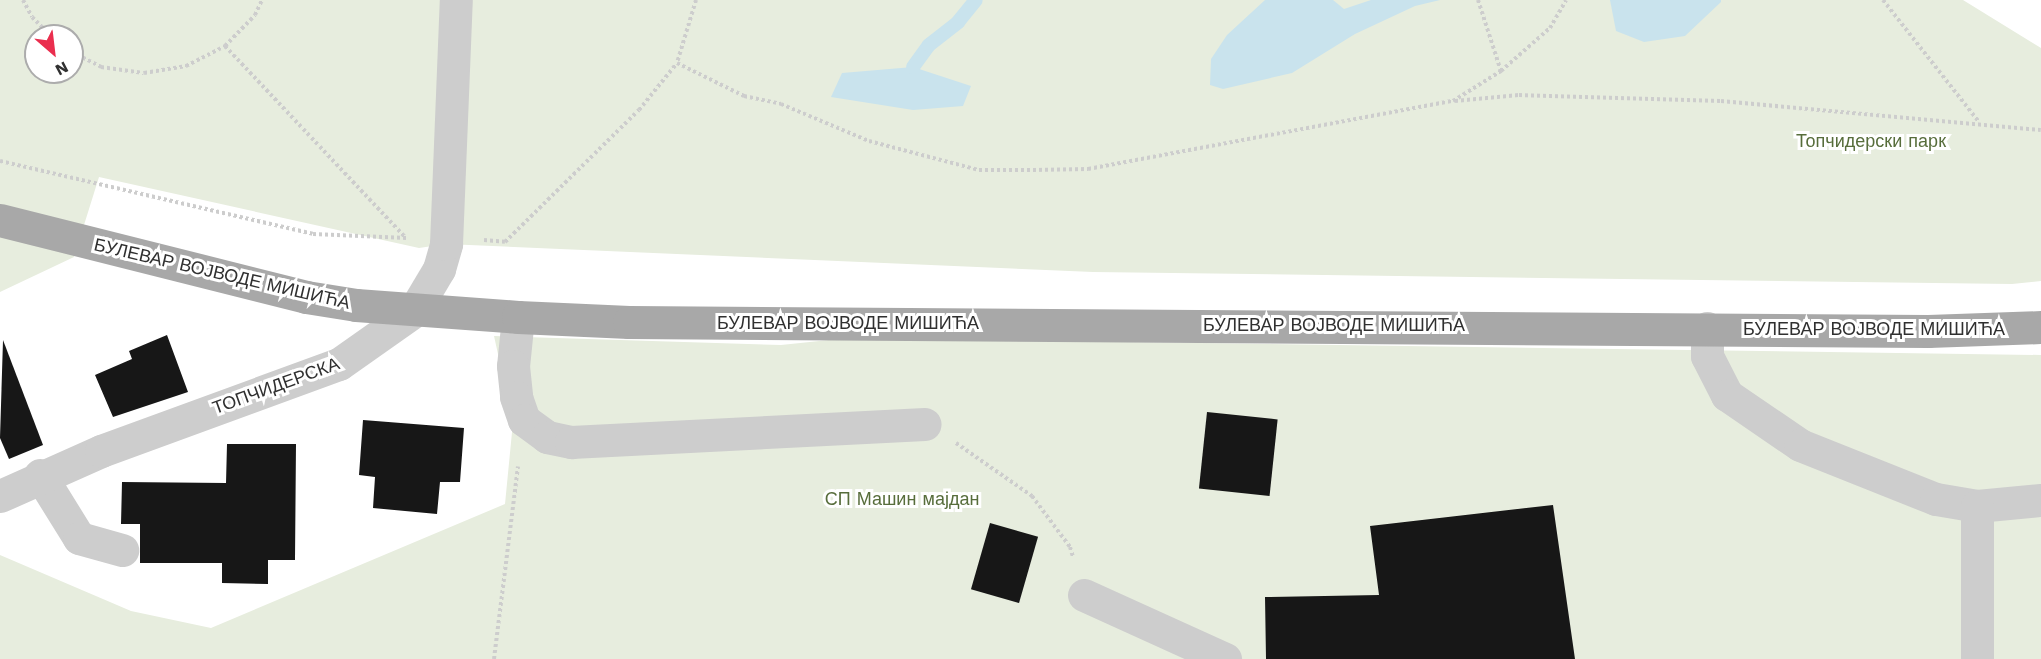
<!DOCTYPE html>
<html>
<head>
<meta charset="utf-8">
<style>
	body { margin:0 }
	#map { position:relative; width:2041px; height:659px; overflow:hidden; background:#fff; font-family:"Work Sans",sans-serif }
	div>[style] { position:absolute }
	.green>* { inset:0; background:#e7edde }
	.water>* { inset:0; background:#c9e3ed }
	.stream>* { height:14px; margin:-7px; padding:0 7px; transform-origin:7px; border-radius:7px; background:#c9e3ed }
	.building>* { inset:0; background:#171717; transform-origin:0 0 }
	.path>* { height:4px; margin-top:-2px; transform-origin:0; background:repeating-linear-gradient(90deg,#cdcdcd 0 3px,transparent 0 6px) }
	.minor>* { height:33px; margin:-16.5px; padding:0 16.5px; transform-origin:16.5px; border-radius:16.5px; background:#cdcdcd }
	.major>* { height:33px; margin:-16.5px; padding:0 16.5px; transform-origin:16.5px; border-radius:16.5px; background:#a8a8a8 }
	span { translate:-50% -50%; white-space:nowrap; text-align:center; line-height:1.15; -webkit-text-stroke:6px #fff; paint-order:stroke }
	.park-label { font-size:18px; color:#576d3b }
	.street-label { font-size:18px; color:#303030 }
	.north { position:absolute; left:24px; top:24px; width:60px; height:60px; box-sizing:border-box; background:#fff; border:2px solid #acacac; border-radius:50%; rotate:152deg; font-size:16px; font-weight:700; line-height:24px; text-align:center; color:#303030 }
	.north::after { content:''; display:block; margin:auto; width:21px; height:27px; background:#ea2e4e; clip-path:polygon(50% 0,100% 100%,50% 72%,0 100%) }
</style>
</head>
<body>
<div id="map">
	<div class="green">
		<i style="clip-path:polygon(evenodd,0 0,1963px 0,2041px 48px,2041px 281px,2012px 284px,1093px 272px,446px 244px,419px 248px,99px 177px,74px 257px,0 292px,0 0,36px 36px,72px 36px,72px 72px,36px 72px,36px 36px)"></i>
		<i style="clip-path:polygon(494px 336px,781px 345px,848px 338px,2041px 355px,2041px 659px,0 659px,0 555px,131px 611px,211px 628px,505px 504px,513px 422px)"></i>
	</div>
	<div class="water">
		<i style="clip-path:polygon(1265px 0,1333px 0,1344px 9px,1371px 0,1440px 0,1415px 6px,1355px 34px,1292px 73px,1223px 89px,1210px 85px,1211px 59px,1227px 35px)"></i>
		<i style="clip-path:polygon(1610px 0,1721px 0,1721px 2px,1685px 36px,1644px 42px,1616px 31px)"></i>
		<i style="clip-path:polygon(913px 67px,971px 86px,963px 106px,913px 110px,831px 97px,842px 73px)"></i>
	</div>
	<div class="stream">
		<i style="left:913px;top:67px;width:27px;rotate:-54deg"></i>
		<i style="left:929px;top:45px;width:37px;rotate:-38deg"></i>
		<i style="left:958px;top:22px;width:28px;rotate:-51deg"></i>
	</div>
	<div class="building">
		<i style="clip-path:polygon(167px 335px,188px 392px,113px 417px,95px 375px,132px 359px,129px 351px)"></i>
		<i style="clip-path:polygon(3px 340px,43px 445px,9px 459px,0 438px)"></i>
		<i style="left:1207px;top:412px;width:71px;height:77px;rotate:6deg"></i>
		<i style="clip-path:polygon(363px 420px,464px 428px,460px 482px,440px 482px,437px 514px,373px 508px,375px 477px,359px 475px)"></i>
		<i style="clip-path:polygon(227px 444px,296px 444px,295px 560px,268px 560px,268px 584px,222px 583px,222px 563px,140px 563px,140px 524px,121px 524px,122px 482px,226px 483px)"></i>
		<i style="clip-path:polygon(1553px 505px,1575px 659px,1266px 659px,1265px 597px,1379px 595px,1370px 526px)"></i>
		<i style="left:990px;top:523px;width:50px;height:69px;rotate:16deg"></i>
	</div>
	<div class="path">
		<i style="left:23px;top:0;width:19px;rotate:62deg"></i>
		<i style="left:32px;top:17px;width:27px;rotate:45deg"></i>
		<i style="left:696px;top:0;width:66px;rotate:106.8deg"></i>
		<i style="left:677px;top:63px;width:75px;rotate:26.2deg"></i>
		<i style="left:744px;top:96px;width:38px;rotate:12deg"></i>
		<i style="left:781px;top:104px;width:95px;rotate:22.8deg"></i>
		<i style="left:869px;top:141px;width:114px;rotate:14.8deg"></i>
		<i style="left:979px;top:170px;width:54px"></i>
		<i style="left:1033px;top:170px;width:55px;rotate:-1deg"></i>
		<i style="left:1088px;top:169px;width:371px;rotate:-10.6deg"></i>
		<i style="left:1453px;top:101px;width:57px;rotate:-32deg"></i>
		<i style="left:1501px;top:71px;width:65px;rotate:-41.3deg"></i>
		<i style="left:1550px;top:28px;width:32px;rotate:-60deg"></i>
		<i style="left:1478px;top:0;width:75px;rotate:72.1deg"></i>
		<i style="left:1883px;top:0;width:155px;rotate:51.8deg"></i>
		<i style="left:225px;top:46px;width:264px;rotate:46.7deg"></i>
		<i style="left:72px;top:52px;width:33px;rotate:27deg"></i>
		<i style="left:101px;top:67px;width:43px;rotate:7.9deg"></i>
		<i style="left:144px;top:73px;width:43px;rotate:-9.5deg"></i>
		<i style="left:186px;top:66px;width:44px;rotate:-27.1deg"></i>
		<i style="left:225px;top:46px;width:43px;rotate:-45.9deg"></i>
		<i style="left:255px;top:15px;width:17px;rotate:-65deg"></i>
		<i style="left:1455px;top:101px;width:64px;rotate:-5.4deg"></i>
		<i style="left:1519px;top:95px;width:202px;rotate:1.7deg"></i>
		<i style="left:1721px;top:101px;width:321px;rotate:5.2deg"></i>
		<i style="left:0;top:161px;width:321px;rotate:13.1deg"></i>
		<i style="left:313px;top:234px;width:94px;rotate:2.4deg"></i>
		<i style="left:484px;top:240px;width:21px;rotate:5deg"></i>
		<i style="left:505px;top:242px;width:188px;rotate:-44.6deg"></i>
		<i style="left:639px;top:110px;width:60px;rotate:-51deg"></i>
		<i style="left:956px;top:443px;width:93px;rotate:34.9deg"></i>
		<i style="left:1032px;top:496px;width:64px;rotate:53.3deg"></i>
		<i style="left:1070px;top:547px;width:10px;rotate:73deg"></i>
		<i style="left:494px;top:659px;width:194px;rotate:-82.9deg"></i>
	</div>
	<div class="minor">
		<i style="left:518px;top:317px;width:49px;rotate:95.8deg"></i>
		<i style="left:513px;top:366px;width:31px;rotate:84deg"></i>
		<i style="left:516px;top:397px;width:24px;rotate:71deg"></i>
		<i style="left:524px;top:420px;width:29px;rotate:36deg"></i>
		<i style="left:547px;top:437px;width:25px;rotate:12deg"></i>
		<i style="left:571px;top:442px;width:354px;rotate:-2.9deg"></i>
		<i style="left:1707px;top:328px;width:28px;rotate:90deg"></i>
		<i style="left:1707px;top:356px;width:44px;rotate:62.9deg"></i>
		<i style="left:1727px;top:395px;width:88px;rotate:34.4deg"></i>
		<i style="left:1800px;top:445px;width:146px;rotate:21.7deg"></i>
		<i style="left:1936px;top:499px;width:42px;rotate:9.7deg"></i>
		<i style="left:1977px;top:506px;width:64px;rotate:-5.4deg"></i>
		<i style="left:40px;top:475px;width:74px;rotate:58.2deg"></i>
		<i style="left:79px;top:538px;width:45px;rotate:15.6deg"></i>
		<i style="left:0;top:496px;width:111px;rotate:-24deg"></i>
		<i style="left:101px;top:451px;width:253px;rotate:-20.1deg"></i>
		<i style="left:339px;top:364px;width:92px;rotate:-35.2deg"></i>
		<i style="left:414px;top:311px;width:49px;rotate:-59.2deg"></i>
		<i style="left:439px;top:269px;width:26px;rotate:-74deg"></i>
		<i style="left:446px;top:244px;width:244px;rotate:-87.7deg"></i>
		<i style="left:1084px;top:595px;width:155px;rotate:24.4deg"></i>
		<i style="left:1977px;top:659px;width:153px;rotate:-90deg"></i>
	</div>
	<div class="major">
		<i style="left:0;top:220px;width:316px;rotate:14.1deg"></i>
		<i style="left:306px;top:297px;width:51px;rotate:9.1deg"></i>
		<i style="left:356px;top:305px;width:162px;rotate:4.2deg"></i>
		<i style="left:518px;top:317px;width:111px;rotate:2.6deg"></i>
		<i style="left:629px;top:322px;width:1299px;rotate:0.4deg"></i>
		<i style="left:1928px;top:331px;width:113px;rotate:-2deg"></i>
	</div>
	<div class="park-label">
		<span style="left:1871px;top:141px">Топчидерски парк</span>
		<span style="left:902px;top:499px">СП Машин мајдан</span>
	</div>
	<div class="street-label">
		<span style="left:222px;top:274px;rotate:13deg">БУЛЕВАР ВОЈВОДЕ МИШИЋА</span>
		<span style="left:848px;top:323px">БУЛЕВАР ВОЈВОДЕ МИШИЋА</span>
		<span style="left:1334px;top:325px">БУЛЕВАР ВОЈВОДЕ МИШИЋА</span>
		<span style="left:1874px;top:329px">БУЛЕВАР ВОЈВОДЕ МИШИЋА</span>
		<span style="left:276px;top:386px;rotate:-20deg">ТОПЧИДЕРСКА</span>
	</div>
	<div class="north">N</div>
</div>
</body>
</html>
